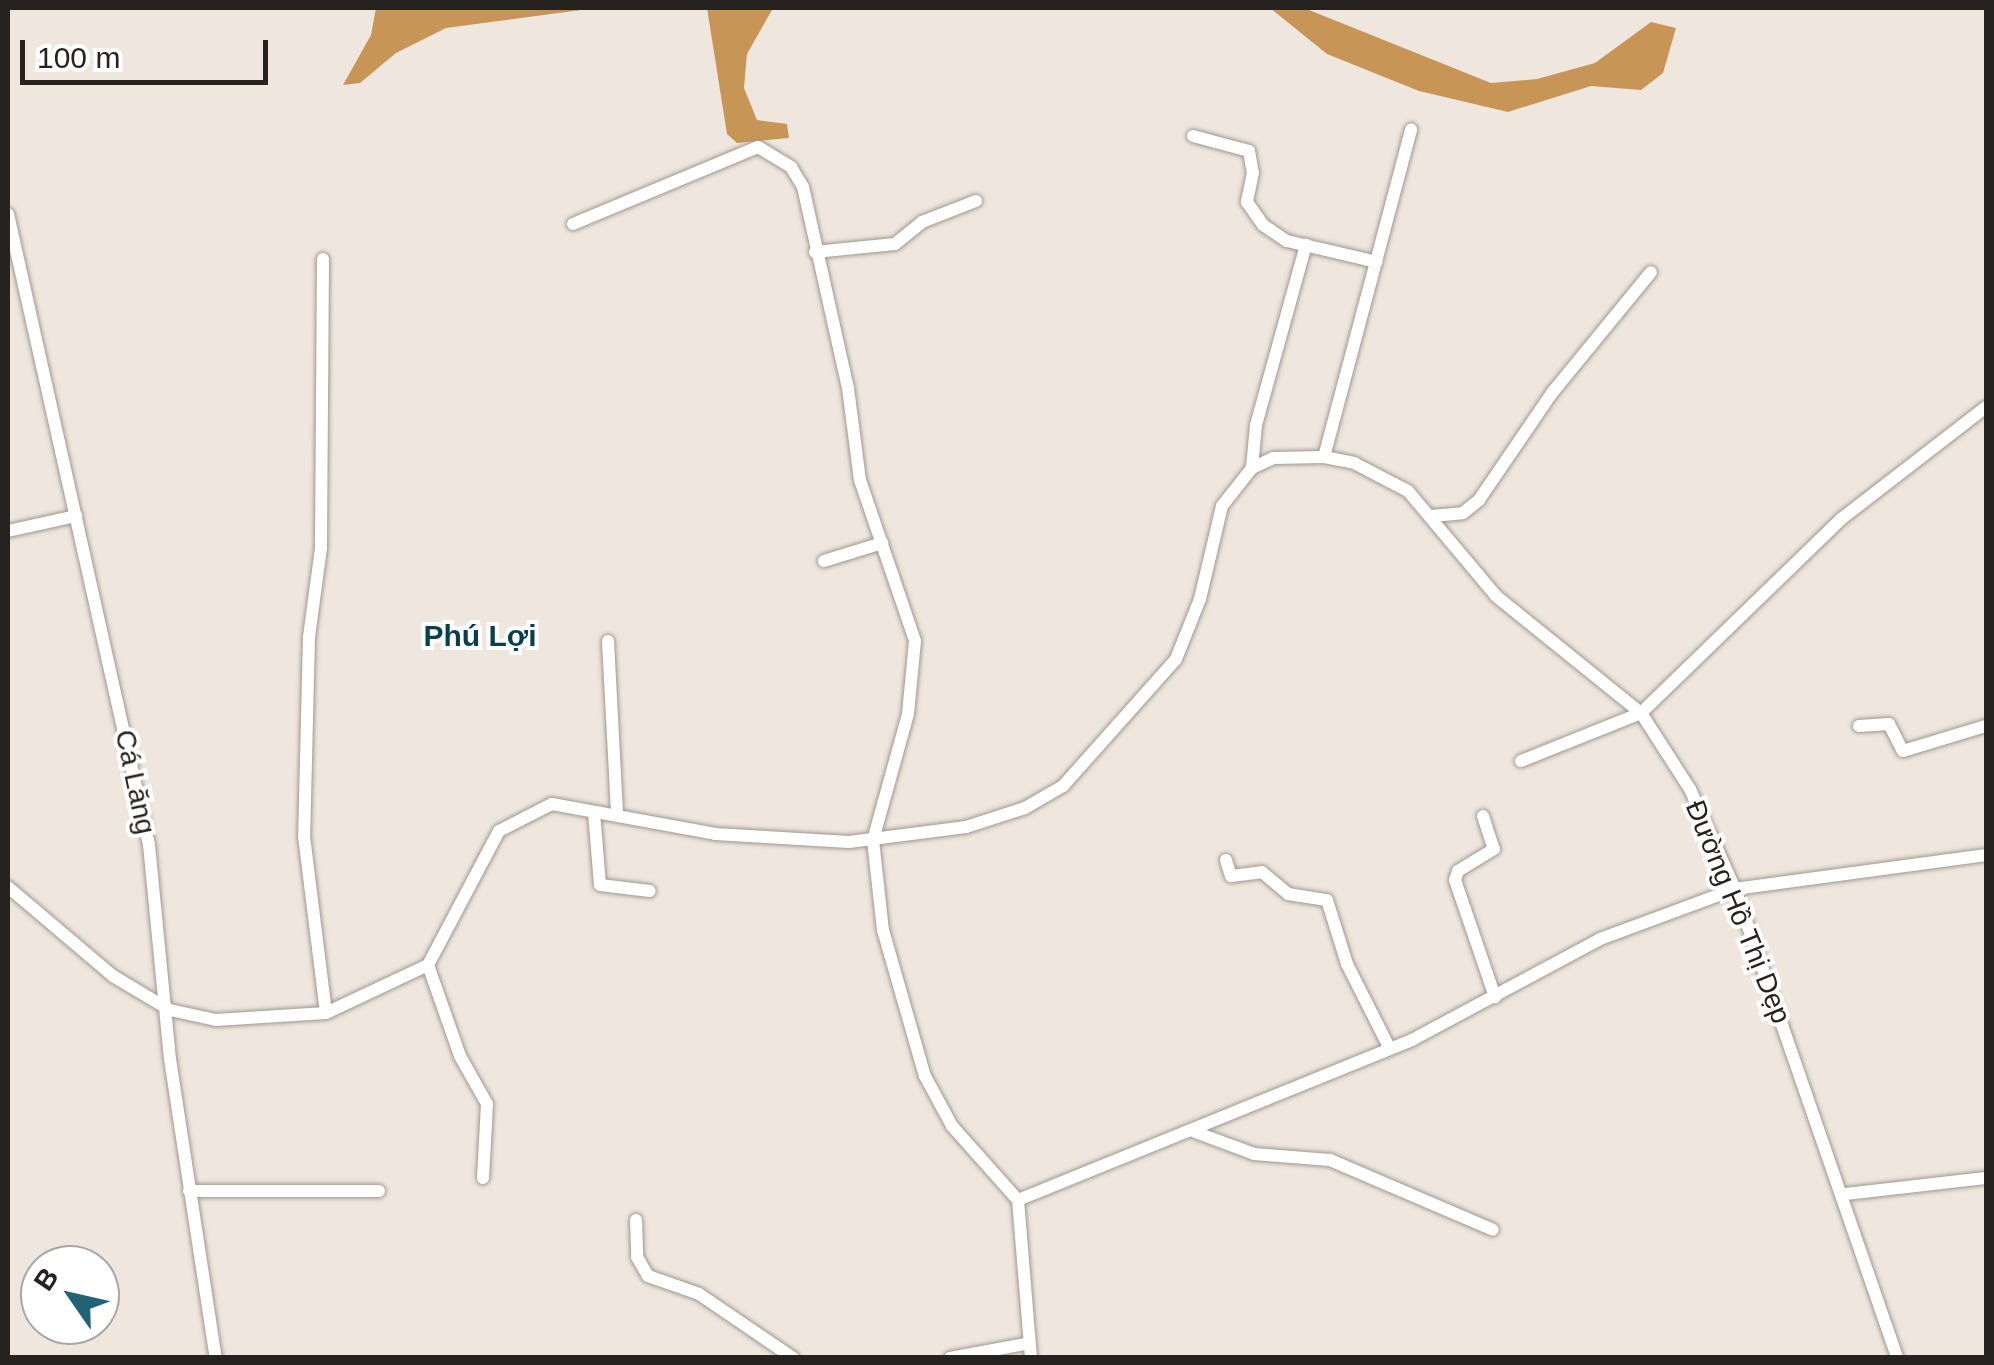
<!DOCTYPE html>
<html>
<head>
<meta charset="utf-8">
<style>
	body { margin:0 }
	#map { position:relative; width:1994px; height:1365px; overflow:hidden; background:#efe7de; font-family:Arial,sans-serif }
	div>[style] { position:absolute }
	.water>* { inset:0; background:#c79656 }
	.roads { filter:drop-shadow(0 0 2px #9f9890) drop-shadow(0 0 2px #9f9890) }
	.street>* { height:12px; margin:-6px; padding:0 6px; transform-origin:6px; border-radius:6px; background:#fff }
	span { translate:-50% -50%; white-space:nowrap; text-align:center; line-height:1.15; -webkit-text-stroke:8px #fff; paint-order:stroke }
	.street-label { font-size:28px; color:#25221f }
	.neighbourhood-label { font-size:30px; color:#063f4e; font-weight:700 }
	.frame { position:absolute; inset:0; border:10px solid #25221f; pointer-events:none }
	.north { position:absolute; left:20px; top:1245px; width:100px; height:100px; box-sizing:border-box; background:#fff; border:2px solid #a8a7a5; border-radius:50%; rotate:304deg; font-size:28px; font-weight:700; line-height:40px; text-align:center; color:#25221f }
	.north::after { content:''; display:block; margin:auto; width:35px; height:45px; background:#216276; clip-path:polygon(50% 0,100% 100%,50% 72%,0 100%) }
	.scale { position:absolute; left:20px; top:40px; width:248px; height:45px; box-sizing:border-box; border:5px solid #25221f; border-top:0; padding-left:12px; font-size:30px; line-height:35px; white-space:nowrap; color:#25221f; -webkit-text-stroke:8px #fff; paint-order:stroke }
</style>
</head>
<body>
<div id="map">
	<div class="water">
		<i style="clip-path:polygon(376px 8px,596px 8px,446px 28px,396px 53px,360px 83px,343px 85px,371px 35px)"></i>
		<i style="clip-path:polygon(707px 8px,773px 8px,747px 54px,744px 88px,757px 120px,787px 124px,789px 138px,737px 143px,727px 134px)"></i>
		<i style="clip-path:polygon(1270px 8px,1304px 8px,1491px 83px,1537px 79px,1595px 63px,1651px 22px,1676px 28px,1663px 73px,1641px 90px,1591px 86px,1508px 112px,1419px 91px,1327px 54px)"></i>
	</div>
	<div class="roads">
		<div class="street">
			<i style="left:1193px;top:136px;width:58px;rotate:15deg"></i>
			<i style="left:1249px;top:151px;width:22px;rotate:80deg"></i>
			<i style="left:1253px;top:173px;width:30px;rotate:102deg"></i>
			<i style="left:1247px;top:202px;width:28px;rotate:55deg"></i>
			<i style="left:1263px;top:225px;width:29px;rotate:34deg"></i>
			<i style="left:1287px;top:241px;width:92px;rotate:13.1deg"></i>
			<i style="left:8px;top:214px;width:647px;rotate:77.4deg"></i>
			<i style="left:149px;top:845px;width:215px;rotate:84.4deg"></i>
			<i style="left:170px;top:1059px;width:303px;rotate:81.3deg"></i>
			<i style="left:573px;top:224px;width:200px;rotate:-22.6deg"></i>
			<i style="left:758px;top:147px;width:39px;rotate:31deg"></i>
			<i style="left:791px;top:167px;width:23px;rotate:59deg"></i>
			<i style="left:803px;top:187px;width:206px;rotate:77.4deg"></i>
			<i style="left:848px;top:388px;width:93px;rotate:82.6deg"></i>
			<i style="left:860px;top:480px;width:170px;rotate:71.1deg"></i>
			<i style="left:915px;top:641px;width:73px;rotate:95.5deg"></i>
			<i style="left:908px;top:714px;width:131px;rotate:105.5deg"></i>
			<i style="left:873px;top:840px;width:91px;rotate:83.7deg"></i>
			<i style="left:883px;top:930px;width:152px;rotate:74deg"></i>
			<i style="left:925px;top:1076px;width:57px;rotate:61.6deg"></i>
			<i style="left:952px;top:1126px;width:99px;rotate:48.3deg"></i>
			<i style="left:815px;top:252px;width:80px;rotate:-5.7deg"></i>
			<i style="left:895px;top:244px;width:35px;rotate:-39deg"></i>
			<i style="left:922px;top:222px;width:58px;rotate:-21.3deg"></i>
			<i style="left:323px;top:259px;width:289px;rotate:90.4deg"></i>
			<i style="left:321px;top:548px;width:90px;rotate:97.7deg"></i>
			<i style="left:309px;top:637px;width:199px;rotate:91.4deg"></i>
			<i style="left:304px;top:836px;width:178px;rotate:82.9deg"></i>
			<i style="left:1324px;top:457px;width:339px;rotate:-75.1deg"></i>
			<i style="left:1252px;top:468px;width:23px;rotate:-25deg"></i>
			<i style="left:1273px;top:458px;width:51px;rotate:-1.1deg"></i>
			<i style="left:1324px;top:457px;width:31px;rotate:11deg"></i>
			<i style="left:1354px;top:463px;width:61px;rotate:27.4deg"></i>
			<i style="left:1408px;top:491px;width:137px;rotate:50deg"></i>
			<i style="left:1496px;top:596px;width:186px;rotate:38.9deg"></i>
			<i style="left:1641px;top:713px;width:90px;rotate:57.2deg"></i>
			<i style="left:1690px;top:789px;width:110px;rotate:65.8deg"></i>
			<i style="left:1735px;top:889px;width:496px;rotate:70.9deg"></i>
			<i style="left:1431px;top:516px;width:32px;rotate:-5deg"></i>
			<i style="left:1463px;top:513px;width:21px;rotate:-39deg"></i>
			<i style="left:1479px;top:500px;width:130px;rotate:-55.7deg"></i>
			<i style="left:1552px;top:393px;width:156px;rotate:-50.7deg"></i>
			<i style="left:8px;top:531px;width:70px;rotate:-12.4deg"></i>
			<i style="left:824px;top:561px;width:61px;rotate:-17.2deg"></i>
			<i style="left:608px;top:641px;width:172px;rotate:87deg"></i>
			<i style="left:1859px;top:726px;width:30px;rotate:-4deg"></i>
			<i style="left:1889px;top:724px;width:30px;rotate:63deg"></i>
			<i style="left:1903px;top:751px;width:87px;rotate:-16.8deg"></i>
			<i style="left:1521px;top:761px;width:129px;rotate:-21.8deg"></i>
			<i style="left:1641px;top:713px;width:279px;rotate:-44.1deg"></i>
			<i style="left:1841px;top:519px;width:183px;rotate:-37.7deg"></i>
			<i style="left:594px;top:812px;width:73px;rotate:85.3deg"></i>
			<i style="left:600px;top:885px;width:50px;rotate:6.8deg"></i>
			<i style="left:1483px;top:816px;width:35px;rotate:72deg"></i>
			<i style="left:1494px;top:849px;width:42px;rotate:148.6deg"></i>
			<i style="left:1458px;top:871px;width:9px;rotate:108deg"></i>
			<i style="left:1455px;top:880px;width:124px;rotate:71.1deg"></i>
			<i style="left:1226px;top:860px;width:17px;rotate:73deg"></i>
			<i style="left:1231px;top:876px;width:31px;rotate:-7deg"></i>
			<i style="left:1262px;top:872px;width:34px;rotate:40deg"></i>
			<i style="left:1288px;top:894px;width:39px;rotate:9deg"></i>
			<i style="left:1327px;top:900px;width:67px;rotate:72.6deg"></i>
			<i style="left:1347px;top:964px;width:95px;rotate:63.2deg"></i>
			<i style="left:8px;top:887px;width:138px;rotate:40.3deg"></i>
			<i style="left:113px;top:976px;width:66px;rotate:30.8deg"></i>
			<i style="left:170px;top:1010px;width:47px;rotate:12.3deg"></i>
			<i style="left:216px;top:1020px;width:110px;rotate:-3.6deg"></i>
			<i style="left:326px;top:1013px;width:113px;rotate:-25.2deg"></i>
			<i style="left:428px;top:965px;width:152px;rotate:-62.1deg"></i>
			<i style="left:499px;top:831px;width:59px;rotate:-27deg"></i>
			<i style="left:552px;top:804px;width:166px;rotate:10.4deg"></i>
			<i style="left:715px;top:834px;width:134px;rotate:3.4deg"></i>
			<i style="left:849px;top:842px;width:118px;rotate:-7.3deg"></i>
			<i style="left:966px;top:827px;width:62px;rotate:-17.9deg"></i>
			<i style="left:1025px;top:808px;width:44px;rotate:-30.1deg"></i>
			<i style="left:1063px;top:786px;width:170px;rotate:-48.3deg"></i>
			<i style="left:1176px;top:659px;width:65px;rotate:-68.2deg"></i>
			<i style="left:1200px;top:599px;width:96px;rotate:-76.7deg"></i>
			<i style="left:1222px;top:506px;width:48px;rotate:-51.7deg"></i>
			<i style="left:1252px;top:468px;width:43px;rotate:-84.7deg"></i>
			<i style="left:1256px;top:425px;width:187px;rotate:-74.5deg"></i>
			<i style="left:428px;top:965px;width:96px;rotate:70.6deg"></i>
			<i style="left:460px;top:1056px;width:55px;rotate:60.6deg"></i>
			<i style="left:487px;top:1104px;width:74px;rotate:93.1deg"></i>
			<i style="left:1195px;top:1132px;width:63px;rotate:20.4deg"></i>
			<i style="left:1254px;top:1154px;width:76px;rotate:4.5deg"></i>
			<i style="left:1330px;top:1160px;width:177px;rotate:23.2deg"></i>
			<i style="left:189px;top:1191px;width:190px"></i>
			<i style="left:1845px;top:1194px;width:142px;rotate:-6.5deg"></i>
			<i style="left:636px;top:1220px;width:37px;rotate:88deg"></i>
			<i style="left:637px;top:1257px;width:22px;rotate:60deg"></i>
			<i style="left:648px;top:1276px;width:54px;rotate:19.4deg"></i>
			<i style="left:699px;top:1294px;width:114px;rotate:34.2deg"></i>
			<i style="left:950px;top:1358px;width:81px;rotate:-10.6deg"></i>
			<i style="left:1031px;top:1358px;width:159px;rotate:-94.7deg"></i>
			<i style="left:1018px;top:1200px;width:425px;rotate:-22.1deg"></i>
			<i style="left:1412px;top:1040px;width:213px;rotate:-28.2deg"></i>
			<i style="left:1600px;top:939px;width:144px;rotate:-20.3deg"></i>
			<i style="left:1735px;top:889px;width:253px;rotate:-7.7deg"></i>
		</div>
	</div>
	<div class="street-label">
		<span style="left:135px;top:782px;rotate:78deg">Cá Lăng</span>
		<span style="left:1738px;top:912px;rotate:68deg">Đường Hồ Thị Dẹp</span>
	</div>
	<div class="neighbourhood-label">
		<span style="left:480px;top:636px">Phú Lợi</span>
	</div>
	<div class="frame"></div>
	<div class="north">B</div>
	<div class="scale">100 m</div>
</div>
</body>
</html>
